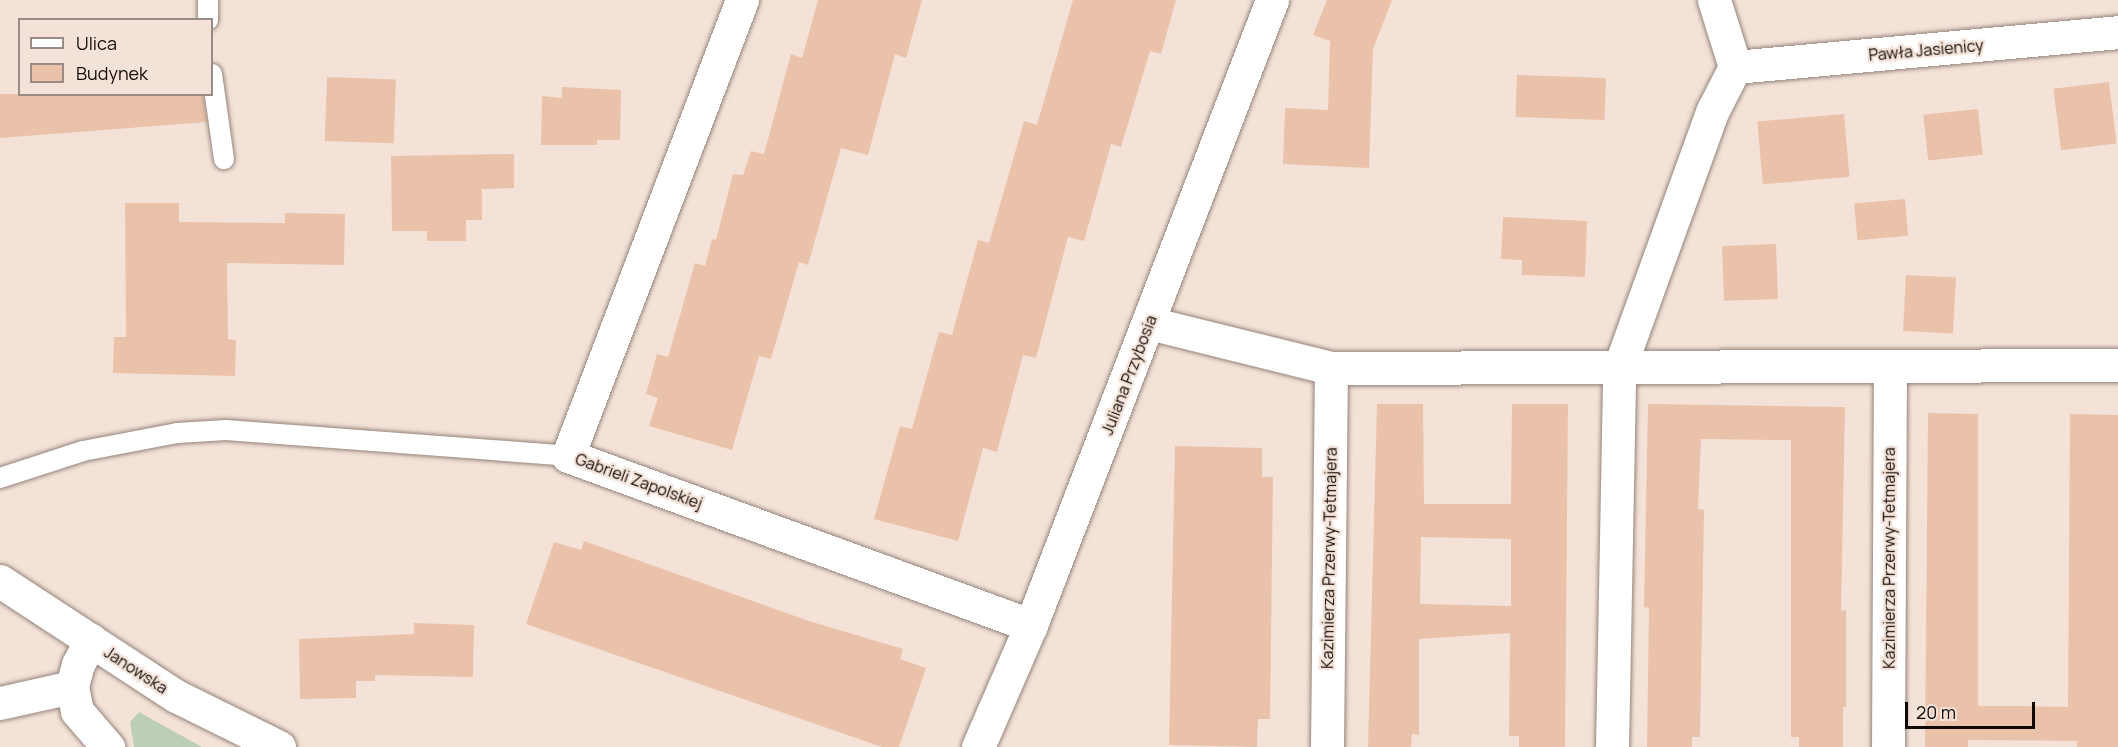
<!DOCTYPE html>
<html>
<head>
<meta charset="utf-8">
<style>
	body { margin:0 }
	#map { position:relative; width:2118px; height:747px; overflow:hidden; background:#f4e2d8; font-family:Manrope,sans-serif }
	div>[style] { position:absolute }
	.green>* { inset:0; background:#bcceb5 }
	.building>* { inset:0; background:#eac2aa; transform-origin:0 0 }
	.roads { filter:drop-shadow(0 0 2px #94847a) drop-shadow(0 0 2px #94847a) }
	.service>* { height:20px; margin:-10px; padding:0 10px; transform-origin:10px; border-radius:10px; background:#fff }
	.minor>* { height:33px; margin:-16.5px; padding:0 16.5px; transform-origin:16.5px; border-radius:16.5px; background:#fff }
	.tertiary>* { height:33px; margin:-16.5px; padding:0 16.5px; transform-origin:16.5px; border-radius:16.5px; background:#fff }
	span { translate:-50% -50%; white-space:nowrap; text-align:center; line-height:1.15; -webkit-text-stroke:4.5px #f4e2d8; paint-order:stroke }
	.street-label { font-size:16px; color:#100a07 }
	.legend { position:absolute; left:18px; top:18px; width:195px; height:78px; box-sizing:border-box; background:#f4e2d8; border:2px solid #998c84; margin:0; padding:8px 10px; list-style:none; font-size:18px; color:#100a07 }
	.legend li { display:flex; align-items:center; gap:12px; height:30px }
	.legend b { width:30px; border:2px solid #998c84 }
	.scale { position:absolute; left:1905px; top:702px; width:130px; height:27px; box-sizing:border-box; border:3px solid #100a07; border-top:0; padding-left:8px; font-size:18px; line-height:21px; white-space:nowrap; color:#100a07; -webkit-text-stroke:4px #f4e2d8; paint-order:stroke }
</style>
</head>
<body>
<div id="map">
	<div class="green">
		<i style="clip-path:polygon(139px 712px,155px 721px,202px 747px,134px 747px,130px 722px)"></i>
	</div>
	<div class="building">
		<i style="clip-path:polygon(818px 0,922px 0,906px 58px,895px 54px,868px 155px,841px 148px,808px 265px,799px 262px,771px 359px,759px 356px,732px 450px,649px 426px,658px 398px,646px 394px,657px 354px,668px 357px,695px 263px,705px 266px,712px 239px,716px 240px,733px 174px,743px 175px,751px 151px,764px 154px,791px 54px,802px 58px)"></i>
		<i style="clip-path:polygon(1073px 0,1176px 0,1161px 54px,1150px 51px,1121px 147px,1111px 144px,1084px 241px,1068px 237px,1036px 358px,1023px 355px,997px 452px,983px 448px,958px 541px,874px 519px,900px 426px,912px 429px,939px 332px,952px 335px,978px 240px,989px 243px,1024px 121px,1037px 125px)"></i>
		<i style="clip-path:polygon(1327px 0,1392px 0,1373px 49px,1369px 168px,1283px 164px,1285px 108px,1328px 110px,1330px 41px,1313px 35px)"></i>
		<i style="left:1517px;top:75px;width:89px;height:42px;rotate:2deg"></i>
		<i style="left:327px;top:77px;width:69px;height:64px;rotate:2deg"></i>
		<i style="left:2109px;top:82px;width:62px;height:56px;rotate:83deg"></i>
		<i style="clip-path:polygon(562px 87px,621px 90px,620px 140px,597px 140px,597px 145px,541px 145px,542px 96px,562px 98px)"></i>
		<i style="clip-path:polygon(0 94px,203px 94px,207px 122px,0 138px)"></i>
		<i style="left:1978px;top:109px;width:46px;height:55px;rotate:84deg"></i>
		<i style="left:1844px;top:114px;width:63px;height:87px;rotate:85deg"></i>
		<i style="clip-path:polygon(514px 154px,514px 188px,482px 189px,482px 220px,466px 220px,466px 241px,427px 241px,427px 231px,392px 231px,391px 156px)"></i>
		<i style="left:1905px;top:199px;width:37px;height:51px;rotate:85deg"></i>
		<i style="clip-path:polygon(125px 203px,179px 203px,179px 222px,285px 223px,285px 213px,345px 214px,344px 265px,227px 263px,228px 339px,236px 340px,235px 376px,113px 373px,114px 337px,126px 337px)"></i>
		<i style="clip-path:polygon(1503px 217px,1587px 221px,1585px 277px,1522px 275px,1522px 260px,1501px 259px)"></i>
		<i style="left:1776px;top:244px;width:55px;height:54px;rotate:88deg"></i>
		<i style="left:1906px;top:275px;width:50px;height:56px;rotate:3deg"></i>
		<i style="clip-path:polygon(evenodd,1377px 404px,1423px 404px,1424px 504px,1511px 504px,1512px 404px,1568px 404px,1565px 747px,1519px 747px,1519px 736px,1509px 736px,1510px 633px,1419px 639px,1419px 735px,1412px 734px,1411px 747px,1368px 747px,1377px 404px,1421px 537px,1511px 539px,1511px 606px,1420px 604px,1421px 537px)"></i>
		<i style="clip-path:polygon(1648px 404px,1845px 407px,1841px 611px,1846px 610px,1846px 707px,1843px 707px,1843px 747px,1799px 747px,1799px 737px,1791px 737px,1791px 440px,1701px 439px,1698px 509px,1704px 510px,1700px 737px,1692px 737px,1692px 747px,1647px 747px,1649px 608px,1644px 607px)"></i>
		<i style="clip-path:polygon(1928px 413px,1978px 414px,1978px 706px,2025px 706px,2068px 707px,2070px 414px,2118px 415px,2118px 747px,2077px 747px,2077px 741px,1968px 740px,1968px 747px,1925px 747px)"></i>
		<i style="clip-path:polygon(1175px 446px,1262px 448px,1262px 477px,1273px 477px,1270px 719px,1258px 719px,1257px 747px,1169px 745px)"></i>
		<i style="clip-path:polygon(584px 541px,809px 621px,903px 649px,900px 659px,926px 668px,899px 747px,882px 747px,526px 624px,554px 542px,581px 550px)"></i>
		<i style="clip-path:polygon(414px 623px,474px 625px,473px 677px,375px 675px,375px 681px,356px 681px,356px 698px,300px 699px,299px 639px,414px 634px)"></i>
	</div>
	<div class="roads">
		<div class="service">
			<i style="left:208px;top:0;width:20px;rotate:90deg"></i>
			<i style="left:212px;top:74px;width:86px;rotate:82deg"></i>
			<i style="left:0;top:478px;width:87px;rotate:-18deg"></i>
			<i style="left:83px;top:451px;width:96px;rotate:-10.8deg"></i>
			<i style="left:177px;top:433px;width:49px;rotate:-3.5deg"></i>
			<i style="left:226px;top:430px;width:343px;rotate:4.3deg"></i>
		</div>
		<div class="minor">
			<i style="left:742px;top:0;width:488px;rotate:110.9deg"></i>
			<i style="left:568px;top:456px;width:493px;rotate:20.1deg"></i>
			<i style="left:1714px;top:0;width:70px;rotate:72.6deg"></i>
			<i style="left:1149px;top:323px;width:187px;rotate:13.9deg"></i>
			<i style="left:1331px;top:368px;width:787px;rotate:-0.22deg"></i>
			<i style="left:91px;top:640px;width:27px;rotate:118deg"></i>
			<i style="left:78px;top:664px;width:24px;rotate:105deg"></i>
			<i style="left:72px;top:687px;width:25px;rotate:78deg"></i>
			<i style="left:77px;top:711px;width:48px;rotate:49.3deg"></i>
			<i style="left:0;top:703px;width:74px;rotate:-12.5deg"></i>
			<i style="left:978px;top:747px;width:133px;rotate:-66.5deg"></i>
			<i style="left:1031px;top:625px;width:670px;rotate:-68.91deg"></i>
			<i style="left:1327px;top:747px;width:379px;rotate:-89.4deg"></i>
			<i style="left:1612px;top:747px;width:378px;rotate:-88.9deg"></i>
			<i style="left:1619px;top:369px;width:276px;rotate:-70.1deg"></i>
			<i style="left:1713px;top:110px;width:48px;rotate:-62.9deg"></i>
			<i style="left:1735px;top:67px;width:385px;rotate:-5.2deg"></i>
			<i style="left:1888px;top:747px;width:378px;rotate:-89.7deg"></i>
		</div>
		<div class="tertiary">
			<i style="left:0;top:581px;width:210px;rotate:33.2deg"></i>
			<i style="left:176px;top:696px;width:115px;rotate:26.3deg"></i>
		</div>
	</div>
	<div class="street-label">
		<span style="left:1926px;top:50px;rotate:-5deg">Pawła Jasienicy</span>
		<span style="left:1129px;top:375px;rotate:-69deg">Juliana Przybosia</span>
		<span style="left:639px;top:481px;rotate:20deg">Gabrieli Zapolskiej</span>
		<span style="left:1329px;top:558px;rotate:-89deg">Kazimierza Przerwy-Tetmajera</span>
		<span style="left:1889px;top:558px;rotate:-90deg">Kazimierza Przerwy-Tetmajera</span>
		<span style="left:136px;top:670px;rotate:33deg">Janowska</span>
	</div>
	<ul class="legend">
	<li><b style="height:8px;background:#fff"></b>Ulica</li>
	<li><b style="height:16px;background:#eac2aa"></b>Budynek</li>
	</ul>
	<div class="scale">20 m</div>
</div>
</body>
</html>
